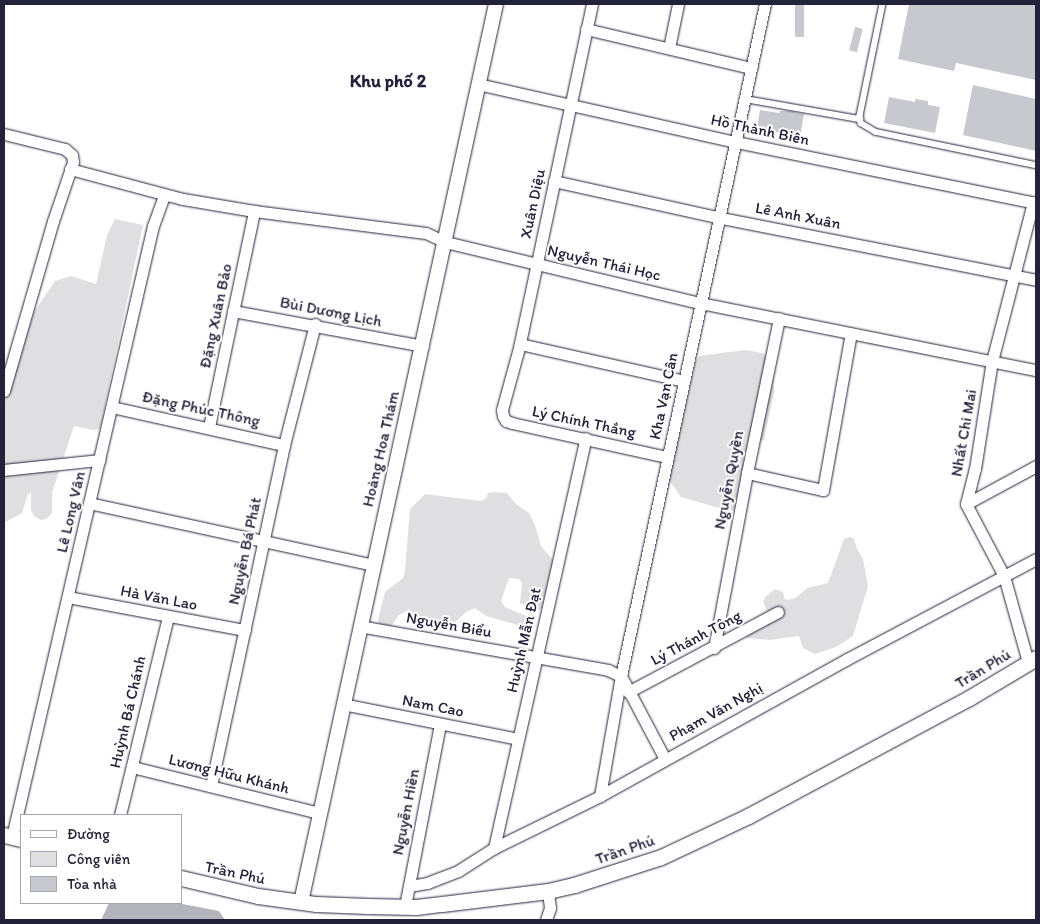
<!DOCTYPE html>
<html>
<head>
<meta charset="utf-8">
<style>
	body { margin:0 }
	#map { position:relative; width:1040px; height:924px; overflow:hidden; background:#fff; font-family:Itim,sans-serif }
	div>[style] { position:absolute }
	.green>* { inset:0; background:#dfdfe2 }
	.water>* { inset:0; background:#b4b4bc }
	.building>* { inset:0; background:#c8c8cf; transform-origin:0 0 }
	.roads { filter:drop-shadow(0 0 1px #22223b) drop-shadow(0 0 1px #22223b) }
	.service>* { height:5.5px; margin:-2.75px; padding:0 2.75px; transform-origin:2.75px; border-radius:2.75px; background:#fff }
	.minor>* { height:11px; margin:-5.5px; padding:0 5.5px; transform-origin:5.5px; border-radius:5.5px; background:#fff }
	.tertiary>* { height:14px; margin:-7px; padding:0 7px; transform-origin:7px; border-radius:7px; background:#fff }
	.secondary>* { height:15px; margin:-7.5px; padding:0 7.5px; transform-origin:7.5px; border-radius:7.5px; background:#fff }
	span { translate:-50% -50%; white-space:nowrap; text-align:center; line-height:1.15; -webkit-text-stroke:4px #fff; paint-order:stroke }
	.street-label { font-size:16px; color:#22223b }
	.neighbourhood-label { font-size:18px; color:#22223b; font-weight:700 }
	.frame { position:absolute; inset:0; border:5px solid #22223b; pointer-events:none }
	.legend { position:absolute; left:20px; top:814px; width:162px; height:90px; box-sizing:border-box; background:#fff; border:1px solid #a7a7b1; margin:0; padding:6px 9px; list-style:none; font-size:15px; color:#22223b }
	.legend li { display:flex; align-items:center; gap:10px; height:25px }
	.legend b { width:25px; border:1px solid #a7a7b1 }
</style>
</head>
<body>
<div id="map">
	<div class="green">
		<i style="clip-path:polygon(115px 219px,143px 225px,100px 429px,93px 430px,74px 426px,52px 493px,52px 513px,46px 519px,41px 520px,34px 516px,31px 510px,31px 492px,27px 496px,22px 513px,4px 523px,4px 384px,14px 369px,32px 315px,55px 281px,71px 276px,96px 284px,107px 235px)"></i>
		<i style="clip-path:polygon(745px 350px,763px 353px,773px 366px,774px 393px,764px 440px,748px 441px,738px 504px,733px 510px,726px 510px,681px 497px,669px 480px,696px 360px,699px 356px)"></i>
		<i style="clip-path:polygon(494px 492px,507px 493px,516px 504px,529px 513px,535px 525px,541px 546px,553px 560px,542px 608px,536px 611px,520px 603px,522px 583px,519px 579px,509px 578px,501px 601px,505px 607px,526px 616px,527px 621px,521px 626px,486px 616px,475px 608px,466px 612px,454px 623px,434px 621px,422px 627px,416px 627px,412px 611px,406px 611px,398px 616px,386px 634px,380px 634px,378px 619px,385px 592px,403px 578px,405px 570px,410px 509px,425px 494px,481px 501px,486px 498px,488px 493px)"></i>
		<i style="clip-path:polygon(850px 537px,854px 539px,857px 549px,863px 559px,868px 586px,853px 636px,836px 647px,815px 654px,803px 648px,799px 636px,770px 640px,747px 638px,743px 627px,767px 611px,763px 602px,765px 597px,775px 589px,783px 592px,785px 600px,792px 599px,796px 598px,807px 588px,828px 583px,844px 539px)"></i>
	</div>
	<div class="water">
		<i style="clip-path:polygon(109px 903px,177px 903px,219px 911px,225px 920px,101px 920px)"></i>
	</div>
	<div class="building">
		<i style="left:795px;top:4px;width:9px;height:33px"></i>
		<i style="clip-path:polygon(909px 4px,1036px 4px,1036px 80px,956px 63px,954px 71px,898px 59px)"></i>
		<i style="left:855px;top:27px;width:8px;height:24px;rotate:14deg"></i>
		<i style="clip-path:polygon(973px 85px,1036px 99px,1036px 151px,963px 135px)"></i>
		<i style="clip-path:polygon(889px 97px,915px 102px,915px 99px,928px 101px,928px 105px,940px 107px,935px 133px,884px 123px)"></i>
		<i style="clip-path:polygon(760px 110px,779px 113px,780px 111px,789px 111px,804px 114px,800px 137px,757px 128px)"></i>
	</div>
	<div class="roads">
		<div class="service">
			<i style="left:883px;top:4px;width:114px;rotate:101.6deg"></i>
			<i style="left:860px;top:116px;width:7px;rotate:82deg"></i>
			<i style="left:861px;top:123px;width:17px;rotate:31deg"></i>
			<i style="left:876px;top:132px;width:163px;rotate:11.7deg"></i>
			<i style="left:745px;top:99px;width:117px;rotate:9.9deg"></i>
		</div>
		<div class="minor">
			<i style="left:592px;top:4px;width:348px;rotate:102deg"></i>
			<i style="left:520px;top:344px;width:68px;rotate:105.3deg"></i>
			<i style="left:502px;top:410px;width:6px;rotate:81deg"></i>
			<i style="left:503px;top:416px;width:6px;rotate:59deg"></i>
			<i style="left:506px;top:421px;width:6px;rotate:18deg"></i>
			<i style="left:512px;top:423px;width:159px;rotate:12.4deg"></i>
			<i style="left:586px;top:29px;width:170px;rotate:13.3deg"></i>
			<i style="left:669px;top:48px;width:45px;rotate:-78.4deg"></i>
			<i style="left:478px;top:84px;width:264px;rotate:12.7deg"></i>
			<i style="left:736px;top:142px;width:306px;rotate:11.5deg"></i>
			<i style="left:4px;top:134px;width:63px;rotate:13.8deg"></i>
			<i style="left:65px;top:149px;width:9px;rotate:41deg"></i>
			<i style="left:72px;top:155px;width:7px;rotate:82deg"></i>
			<i style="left:73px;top:162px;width:62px;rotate:108.7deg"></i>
			<i style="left:53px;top:221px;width:177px;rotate:106.1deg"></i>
			<i style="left:70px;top:169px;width:117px;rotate:14.9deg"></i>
			<i style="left:183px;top:199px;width:72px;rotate:9.6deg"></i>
			<i style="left:254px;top:211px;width:173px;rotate:7.3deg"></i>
			<i style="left:426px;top:233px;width:21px;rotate:25deg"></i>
			<i style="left:445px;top:242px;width:262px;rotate:13.5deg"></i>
			<i style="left:700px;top:303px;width:343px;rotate:11.3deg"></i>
			<i style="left:554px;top:181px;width:171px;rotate:12.5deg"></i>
			<i style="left:721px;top:218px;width:321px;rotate:11.1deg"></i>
			<i style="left:233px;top:311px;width:193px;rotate:10.4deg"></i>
			<i style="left:520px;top:344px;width:168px;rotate:12.7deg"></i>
			<i style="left:112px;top:407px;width:176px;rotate:12.5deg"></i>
			<i style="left:209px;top:427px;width:221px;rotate:-78.2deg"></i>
			<i style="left:4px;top:470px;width:96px;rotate:-6deg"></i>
			<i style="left:747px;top:473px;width:78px;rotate:12.6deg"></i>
			<i style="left:823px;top:490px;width:159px;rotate:-79.9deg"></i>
			<i style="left:89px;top:503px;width:291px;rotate:12.3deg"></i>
			<i style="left:966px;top:504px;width:80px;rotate:-28.5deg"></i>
			<i style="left:68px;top:597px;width:180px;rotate:10.6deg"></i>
			<i style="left:359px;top:626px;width:253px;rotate:10deg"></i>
			<i style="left:608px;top:670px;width:14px;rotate:25deg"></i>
			<i style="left:621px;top:676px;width:94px;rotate:62.1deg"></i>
			<i style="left:714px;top:648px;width:178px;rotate:-79.3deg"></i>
			<i style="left:747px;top:473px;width:158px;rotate:-78.3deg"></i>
			<i style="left:1028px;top:662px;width:89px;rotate:-105.6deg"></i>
			<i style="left:1004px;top:576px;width:81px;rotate:-117.8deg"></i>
			<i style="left:966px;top:504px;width:36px;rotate:-76deg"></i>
			<i style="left:975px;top:469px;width:109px;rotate:-81.1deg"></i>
			<i style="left:992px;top:361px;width:164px;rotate:-75.5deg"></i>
			<i style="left:628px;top:692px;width:170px;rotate:-28.1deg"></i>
			<i style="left:342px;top:704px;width:179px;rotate:11.2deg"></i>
			<i style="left:132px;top:767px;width:193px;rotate:13.8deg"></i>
			<i style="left:211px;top:786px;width:349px;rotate:-77.9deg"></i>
			<i style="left:284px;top:445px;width:125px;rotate:-75.6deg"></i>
			<i style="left:600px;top:796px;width:122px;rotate:-80.1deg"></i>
			<i style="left:621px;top:676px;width:687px;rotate:-77.91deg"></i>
			<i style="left:120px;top:815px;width:204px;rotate:-76.4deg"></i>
			<i style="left:12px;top:837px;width:627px;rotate:-77.01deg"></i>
			<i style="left:153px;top:226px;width:33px;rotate:-70deg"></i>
			<i style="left:494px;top:848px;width:420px;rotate:-77.4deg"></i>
			<i style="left:409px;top:886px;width:18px;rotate:-9deg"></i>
			<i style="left:427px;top:883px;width:33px;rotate:-21deg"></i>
			<i style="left:458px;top:871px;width:43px;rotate:-32.6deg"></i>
			<i style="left:494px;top:848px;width:118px;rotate:-26.1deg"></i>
			<i style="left:600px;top:796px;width:282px;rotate:-29deg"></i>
			<i style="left:847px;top:659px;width:214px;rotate:-27.9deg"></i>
			<i style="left:405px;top:906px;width:185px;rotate:-79.1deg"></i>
			<i style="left:546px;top:920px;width:13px;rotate:-72deg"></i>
			<i style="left:550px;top:908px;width:17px;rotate:-97deg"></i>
		</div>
		<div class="tertiary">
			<i style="left:301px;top:902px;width:919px;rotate:-77.75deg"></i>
		</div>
		<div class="secondary">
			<i style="left:4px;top:835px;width:17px;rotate:13deg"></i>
			<i style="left:181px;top:878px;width:79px;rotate:13.2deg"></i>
			<i style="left:258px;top:896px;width:59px;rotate:7.9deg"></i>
			<i style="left:316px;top:904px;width:52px;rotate:2.2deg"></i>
			<i style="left:368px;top:906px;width:48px;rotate:1.2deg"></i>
			<i style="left:416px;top:907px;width:26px;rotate:-7deg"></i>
			<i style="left:442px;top:904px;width:107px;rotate:-7deg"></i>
			<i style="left:548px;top:891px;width:27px;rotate:-13deg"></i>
			<i style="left:574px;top:885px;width:91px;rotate:-17.8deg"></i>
			<i style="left:661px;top:857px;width:96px;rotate:-25.2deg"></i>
			<i style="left:748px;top:816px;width:251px;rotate:-28.1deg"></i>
			<i style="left:969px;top:698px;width:78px;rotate:-30.8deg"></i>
		</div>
	</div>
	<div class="street-label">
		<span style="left:760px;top:130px;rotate:12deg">Hồ Thành Biên</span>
		<span style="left:533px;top:204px;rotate:-78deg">Xuân Diệu</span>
		<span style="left:798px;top:216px;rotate:11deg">Lê Anh Xuân</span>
		<span style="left:604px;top:263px;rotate:13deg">Nguyễn Thái Học</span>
		<span style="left:331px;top:312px;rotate:11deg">Bùi Dương Lịch</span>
		<span style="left:216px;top:316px;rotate:-78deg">Đặng Xuân Bảo</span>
		<span style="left:664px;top:396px;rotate:-78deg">Kha Vạn Cân</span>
		<span style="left:201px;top:409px;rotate:12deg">Đặng Phúc Thông</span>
		<span style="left:584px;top:422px;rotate:12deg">Lý Chính Thắng</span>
		<span style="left:964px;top:433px;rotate:-80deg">Nhất Chi Mai</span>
		<span style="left:381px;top:449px;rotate:-77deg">Hoàng Hoa Thám</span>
		<span style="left:729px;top:480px;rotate:-79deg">Nguyễn Quyền</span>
		<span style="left:71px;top:512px;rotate:-77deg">Lê Long Vân</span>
		<span style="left:245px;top:551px;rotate:-78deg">Nguyễn Bá Phát</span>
		<span style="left:159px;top:598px;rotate:11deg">Hà Văn Lao</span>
		<span style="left:449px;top:625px;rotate:10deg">Nguyễn Biểu</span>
		<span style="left:696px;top:638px;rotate:-28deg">Lý Thánh Tông</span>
		<span style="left:524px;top:640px;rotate:-77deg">Huỳnh Mẫn Đạt</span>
		<span style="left:983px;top:669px;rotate:-31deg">Trần Phú</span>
		<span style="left:433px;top:706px;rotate:11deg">Nam Cao</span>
		<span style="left:128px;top:712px;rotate:-77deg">Huỳnh Bá Chánh</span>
		<span style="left:716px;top:712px;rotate:-29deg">Phạm Văn Nghị</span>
		<span style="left:229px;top:774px;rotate:14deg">Lương Hữu Khánh</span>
		<span style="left:406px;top:812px;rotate:-79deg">Nguyễn Hiền</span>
		<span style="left:625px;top:850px;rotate:-19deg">Trần Phú</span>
		<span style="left:235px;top:873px;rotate:12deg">Trần Phú</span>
	</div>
	<div class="neighbourhood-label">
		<span style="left:388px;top:81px">Khu phố 2</span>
	</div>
	<div class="frame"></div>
	<ul class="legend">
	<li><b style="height:6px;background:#fff"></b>Đường</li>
	<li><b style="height:14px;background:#dfdfe2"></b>Công viên</li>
	<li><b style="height:14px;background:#c8c8cf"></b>Tòa nhà</li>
	</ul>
</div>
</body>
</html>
